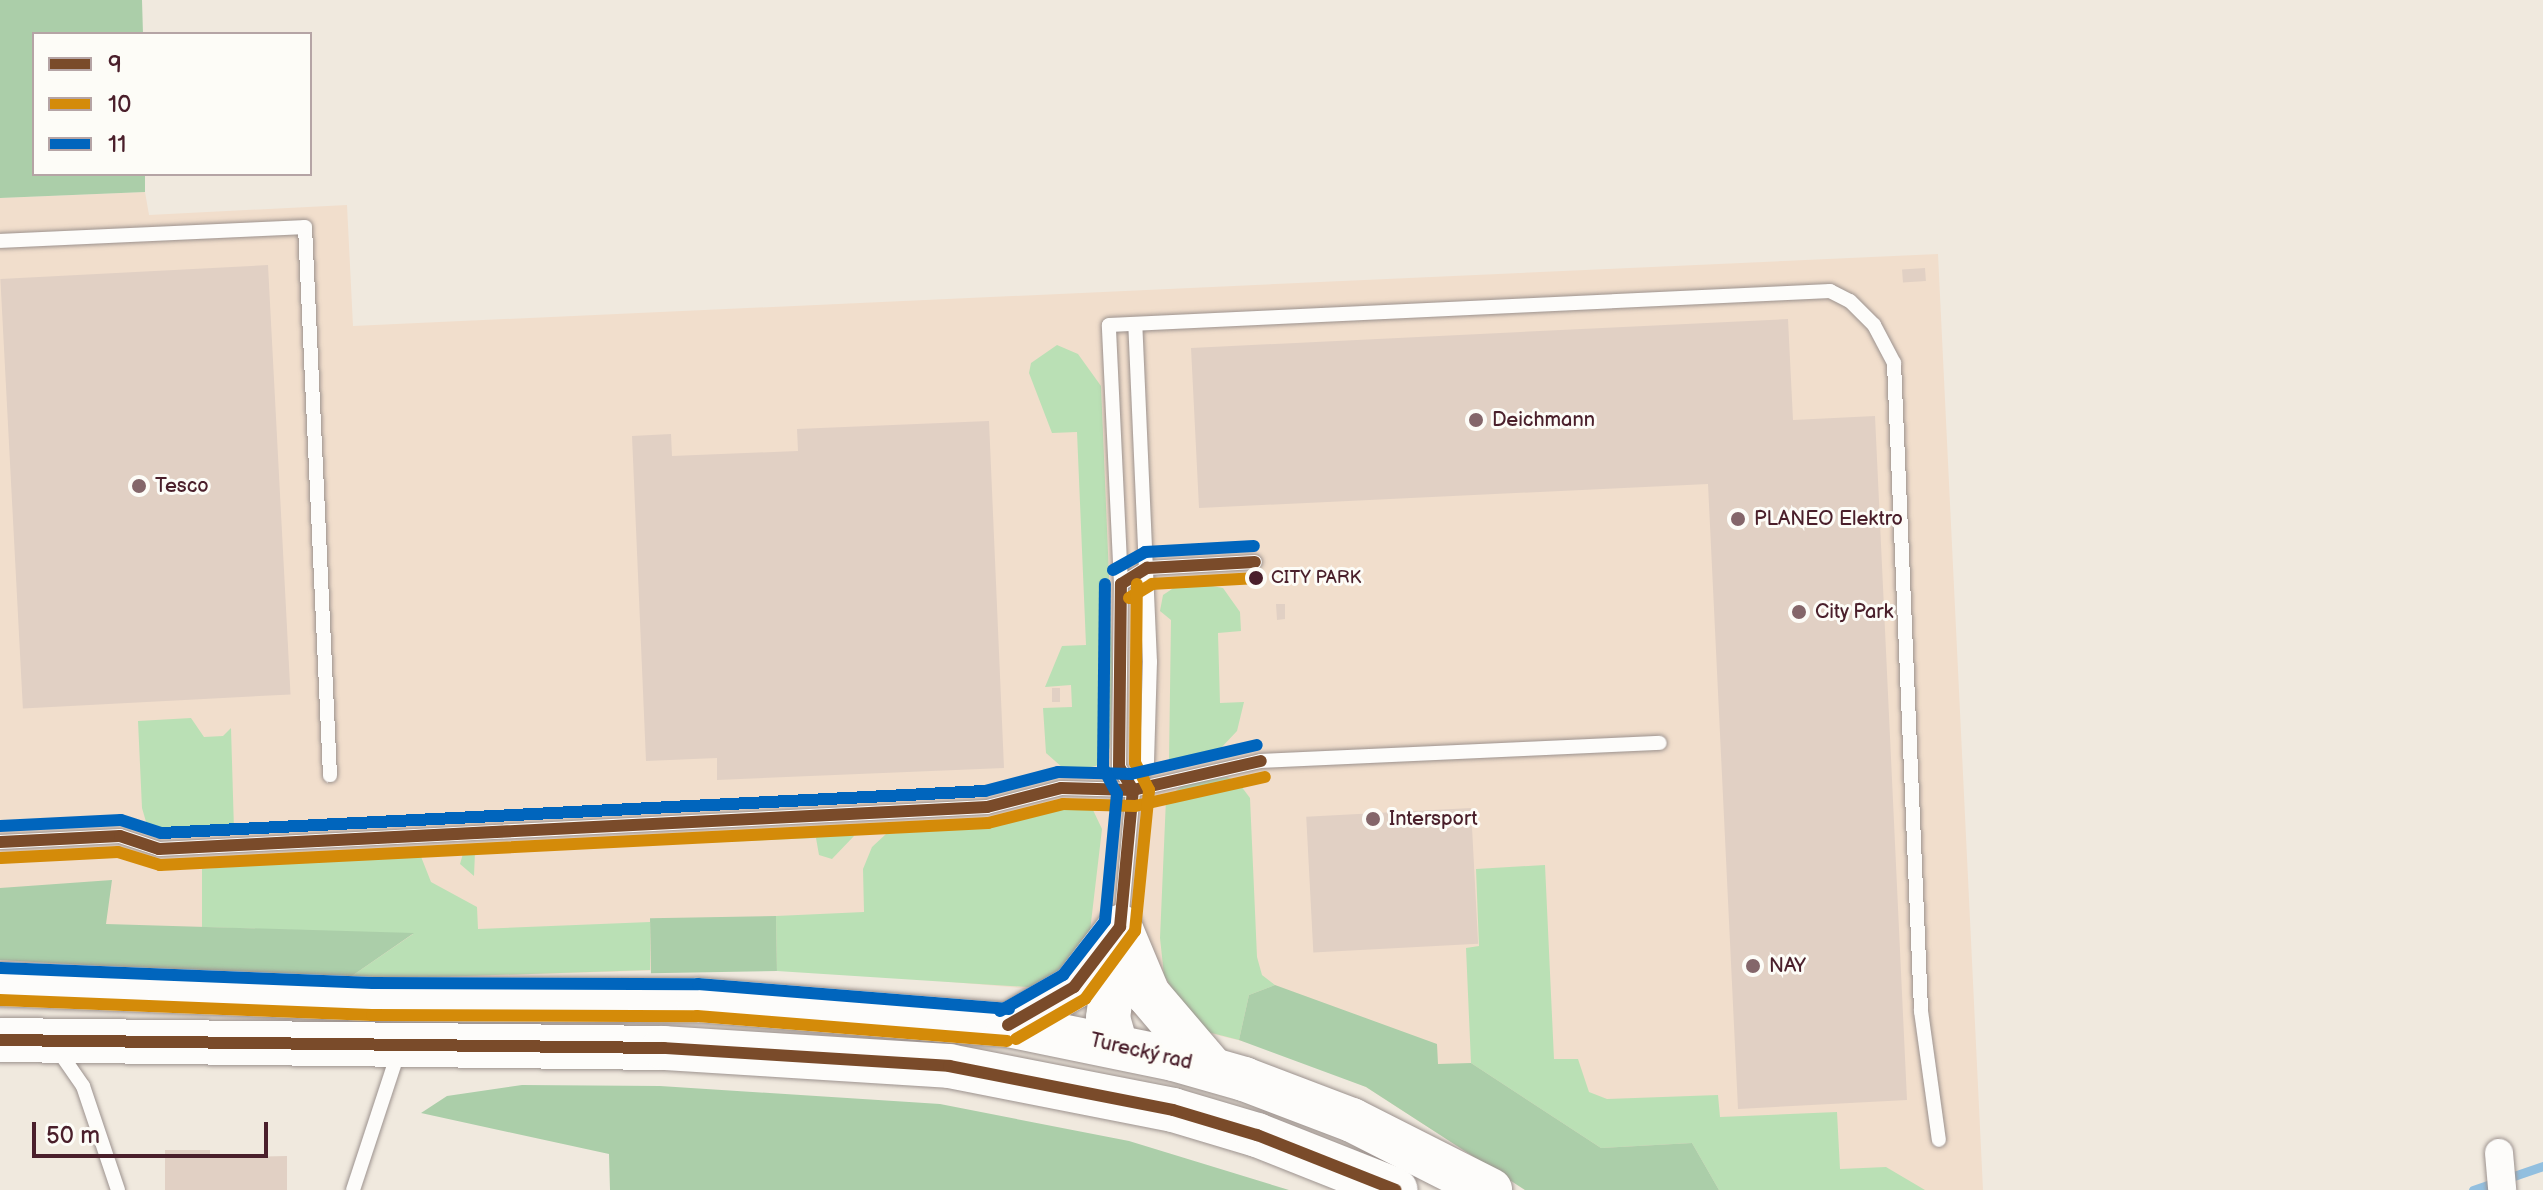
<!DOCTYPE html>
<html>
<head>
<meta charset="utf-8">
<style>
	body { margin:0 }
	#map { position:relative; width:2543px; height:1190px; overflow:hidden; background:#f0e9de; font-family:"Balsamiq Sans",sans-serif }
	div>[style] { position:absolute }
	.built>* { inset:0; background:#f1decc }
	.green>* { inset:0; background:#bae0b5 }
	.forest>* { inset:0; background:#abcea9; transform-origin:0 0 }
	.stream>* { height:9px; margin:-4.5px; padding:0 4.5px; transform-origin:4.5px; border-radius:4.5px; background:#92bfdf }
	.building>* { inset:0; background:#e1d0c4; transform-origin:0 0 }
	.roads { filter:drop-shadow(0 0 2px #9c928e) drop-shadow(0 0 2px #9c928e) }
	.service>* { height:14px; margin:-7px; padding:0 7px; transform-origin:7px; border-radius:7px; background:#fdfcfa }
	.minor>* { height:28px; margin:-14px; padding:0 14px; transform-origin:14px; border-radius:14px; background:#fdfcfa }
	.primary>* { height:44px; margin:-22px; padding:0 22px; transform-origin:22px; border-radius:22px; background:#fdfcfa }
	.bus-1>* { height:12px; margin:-6px; padding:0 6px; transform-origin:6px; border-radius:6px; background:#7a4b2a }
	.bus-2>* { height:12px; margin:-6px; padding:0 6px; transform-origin:6px; border-radius:6px; background:#d48b09 }
	.bus-3>* { height:12px; margin:-6px; padding:0 6px; transform-origin:6px; border-radius:6px; background:#0065bd }
	.dots>* { width:22px; height:22px; translate:-50% -50%; box-sizing:border-box; border:4px solid #fdfcf7; border-radius:50% }
	span { translate:-50% -50%; white-space:nowrap; text-align:center; line-height:1.15; -webkit-text-stroke:6px #fdfcf7; paint-order:stroke }
	.bus-label { font-size:18px; color:#4a1f2b }
	.left { translate:0 -50%; text-align:left }
	.poi-label { font-size:20px; color:#4a1f2b }
	.street-label { font-size:20px; color:#4a1f2b }
	.legend { position:absolute; left:32px; top:32px; width:280px; height:144px; box-sizing:border-box; background:#fdfcf7; border:2px solid #b5a4a5; margin:0; padding:10px 14px; list-style:none; font-size:24px; color:#4a1f2b }
	.legend li { display:flex; align-items:center; gap:16px; height:40px }
	.legend b { width:40px; border:2px solid #b5a4a5 }
	.scale { position:absolute; left:32px; top:1122px; width:236px; height:36px; box-sizing:border-box; border:4px solid #4a1f2b; border-top:0; padding-left:10px; font-size:24px; line-height:28px; white-space:nowrap; color:#4a1f2b; -webkit-text-stroke:6px #fdfcf7; paint-order:stroke }
</style>
</head>
<body>
<div id="map">
	<div class="built">
		<i style="clip-path:polygon(145px 192px,149px 215px,347px 205px,353px 326px,1938px 254px,1983px 1190px,1525px 1190px,1366px 1087px,1271px 1048px,1020px 988px,836px 972px,701px 969px,346px 980px,0 960px,0 198px)"></i>
	</div>
	<div class="green">
		<i style="clip-path:polygon(1057px 345px,1078px 354px,1101px 386px,1113px 672px,1110px 748px,1096px 766px,1075px 770px,1063px 768px,1046px 753px,1043px 708px,1072px 707px,1071px 685px,1045px 687px,1062px 646px,1086px 645px,1077px 432px,1052px 433px,1029px 373px,1031px 363px)"></i>
		<i style="clip-path:polygon(1184px 581px,1223px 588px,1240px 612px,1241px 631px,1218px 633px,1220px 703px,1244px 702px,1237px 731px,1220px 749px,1209px 758px,1169px 761px,1171px 620px,1160px 611px,1163px 595px)"></i>
		<i style="clip-path:polygon(191px 718px,204px 737px,223px 736px,231px 728px,234px 830px,149px 832px,142px 808px,138px 721px)"></i>
		<i style="clip-path:polygon(1227px 777px,1238px 782px,1250px 798px,1257px 957px,1262px 975px,1275px 985px,1249px 995px,1239px 1040px,1196px 1029px,1164px 975px,1160px 938px,1166px 799px,1183px 785px)"></i>
		<i style="clip-path:polygon(1078px 805px,1093px 810px,1102px 829px,1090px 931px,1086px 950px,1042px 988px,777px 971px,776px 916px,864px 912px,863px 869px,872px 847px,886px 834px,993px 827px)"></i>
		<i style="clip-path:polygon(851px 831px,854px 836px,832px 859px,819px 855px,816px 838px,702px 843px,702px 837px)"></i>
		<i style="clip-path:polygon(691px 838px,691px 843px,475px 852px,474px 876px,460px 864px,464px 850px,473px 847px)"></i>
		<i style="clip-path:polygon(420px 854px,431px 882px,477px 907px,478px 929px,650px 922px,650px 970px,346px 980px,413px 934px,202px 927px,202px 869px)"></i>
		<i style="clip-path:polygon(1545px 865px,1554px 1059px,1578px 1059px,1589px 1092px,1607px 1099px,1718px 1095px,1720px 1117px,1837px 1112px,1840px 1169px,1886px 1167px,1925px 1190px,1719px 1190px,1692px 1143px,1601px 1148px,1471px 1063px,1466px 948px,1479px 946px,1476px 869px)"></i>
	</div>
	<div class="forest">
		<i style="clip-path:polygon(0 0,142px 0,143px 34px,34px 34px,34px 174px,145px 174px,145px 192px,0 198px)"></i>
		<i style="clip-path:polygon(112px 880px,106px 924px,414px 933px,346px 980px,0 960px,0 888px)"></i>
		<i style="left:776px;top:916px;width:55px;height:126px;rotate:89deg"></i>
		<i style="clip-path:polygon(1275px 985px,1437px 1044px,1438px 1064px,1471px 1063px,1601px 1148px,1692px 1143px,1719px 1190px,1525px 1190px,1366px 1087px,1239px 1040px,1249px 995px)"></i>
		<i style="clip-path:polygon(522px 1085px,660px 1086px,940px 1104px,1129px 1141px,1289px 1190px,610px 1190px,609px 1154px,421px 1113px,447px 1096px)"></i>
	</div>
	<div class="stream">
		<i style="left:2473px;top:1190px;width:74px;rotate:-18.9deg"></i>
	</div>
	<div class="building">
		<i style="left:268px;top:265px;width:430px;height:268px;rotate:87deg"></i>
		<i style="left:1925px;top:268px;width:13px;height:23px;rotate:86deg"></i>
		<i style="clip-path:polygon(1788px 319px,1793px 420px,1875px 416px,1907px 1100px,1738px 1109px,1708px 484px,1199px 508px,1191px 348px)"></i>
		<i style="clip-path:polygon(989px 421px,1004px 768px,717px 780px,717px 758px,646px 761px,632px 436px,671px 434px,672px 456px,798px 451px,797px 429px)"></i>
		<i style="clip-path:polygon(1276px 604px,1285px 604px,1285px 619px,1277px 620px)"></i>
		<i style="left:1052px;top:688px;width:8px;height:14px"></i>
		<i style="left:1471px;top:808px;width:136px;height:165px;rotate:87deg"></i>
		<i style="clip-path:polygon(165px 1150px,210px 1150px,210px 1158px,287px 1156px,287px 1190px,165px 1190px)"></i>
	</div>
	<div class="roads">
		<div class="service">
			<i style="left:0;top:241px;width:305px;rotate:-2.6deg"></i>
			<i style="left:305px;top:227px;width:549px;rotate:87.39deg"></i>
			<i style="left:1121px;top:584px;width:31px;rotate:-32deg"></i>
			<i style="left:1147px;top:568px;width:108px;rotate:-3.2deg"></i>
			<i style="left:1133px;top:790px;width:27px;rotate:-121deg"></i>
			<i style="left:1119px;top:767px;width:183px;rotate:-89.4deg"></i>
			<i style="left:1121px;top:584px;width:259px;rotate:-92.7deg"></i>
			<i style="left:1109px;top:325px;width:722px;rotate:-2.7deg"></i>
			<i style="left:1830px;top:291px;width:22px;rotate:27deg"></i>
			<i style="left:1850px;top:301px;width:34px;rotate:45deg"></i>
			<i style="left:1874px;top:325px;width:43px;rotate:62.2deg"></i>
			<i style="left:1894px;top:363px;width:649px;rotate:87.61deg"></i>
			<i style="left:1921px;top:1011px;width:130px;rotate:82.1deg"></i>
			<i style="left:0;top:842px;width:120px;rotate:-2.9deg"></i>
			<i style="left:120px;top:836px;width:41px;rotate:18.4deg"></i>
			<i style="left:159px;top:849px;width:829px;rotate:-2.9deg"></i>
			<i style="left:987px;top:807px;width:76px;rotate:-14.4deg"></i>
			<i style="left:1061px;top:788px;width:72px;rotate:1.6deg"></i>
			<i style="left:1133px;top:790px;width:131px;rotate:-12.8deg"></i>
			<i style="left:1261px;top:761px;width:399px;rotate:-2.6deg"></i>
			<i style="left:1121px;top:923px;width:134px;rotate:-84.8deg"></i>
			<i style="left:1133px;top:790px;width:31px;rotate:-63deg"></i>
			<i style="left:1147px;top:762px;width:100px;rotate:-88.3deg"></i>
			<i style="left:1150px;top:662px;width:338px;rotate:-92.5deg"></i>
			<i style="left:58px;top:1050px;width:44px;rotate:55.2deg"></i>
			<i style="left:83px;top:1086px;width:110px;rotate:71.4deg"></i>
			<i style="left:353px;top:1190px;width:147px;rotate:-71.8deg"></i>
		</div>
		<div class="minor">
			<i style="left:2499px;top:1153px;width:37px;rotate:85deg"></i>
		</div>
		<div class="primary">
			<i style="left:1120px;top:927px;width:73px;rotate:67.3deg"></i>
			<i style="left:1148px;top:994px;width:97px;rotate:49.6deg"></i>
			<i style="left:0;top:984px;width:373px;rotate:2.3deg"></i>
			<i style="left:373px;top:999px;width:325px;rotate:0.2deg"></i>
			<i style="left:698px;top:1000px;width:311px;rotate:4.6deg"></i>
			<i style="left:1008px;top:1025px;width:169px;rotate:11.6deg"></i>
			<i style="left:1174px;top:1059px;width:73px;rotate:15.9deg"></i>
			<i style="left:1244px;top:1079px;width:116px;rotate:20.8deg"></i>
			<i style="left:1352px;top:1120px;width:155px;rotate:26.9deg"></i>
			<i style="left:1008px;top:1025px;width:76px;rotate:-29.9deg"></i>
			<i style="left:1074px;top:987px;width:76px;rotate:-52.5deg"></i>
			<i style="left:0;top:1040px;width:664px;rotate:0.69deg"></i>
			<i style="left:664px;top:1048px;width:286px;rotate:3.6deg"></i>
			<i style="left:949px;top:1066px;width:228px;rotate:11.1deg"></i>
			<i style="left:1173px;top:1110px;width:88px;rotate:16.6deg"></i>
			<i style="left:1257px;top:1135px;width:149px;rotate:21.6deg"></i>
			<i style="left:1116px;top:1046px;width:29px;rotate:-106deg"></i>
			<i style="left:1108px;top:1018px;width:90px;rotate:-82.3deg"></i>
		</div>
	</div>
	<div class="bus-1">
		<i style="left:1121px;top:584px;width:31px;rotate:-32deg"></i>
		<i style="left:1147px;top:568px;width:108px;rotate:-3.2deg"></i>
		<i style="left:0;top:842px;width:120px;rotate:-2.9deg"></i>
		<i style="left:120px;top:836px;width:41px;rotate:18.4deg"></i>
		<i style="left:159px;top:849px;width:829px;rotate:-2.9deg"></i>
		<i style="left:987px;top:807px;width:76px;rotate:-14.4deg"></i>
		<i style="left:1061px;top:788px;width:72px;rotate:1.6deg"></i>
		<i style="left:1133px;top:790px;width:131px;rotate:-12.8deg"></i>
		<i style="left:1008px;top:1025px;width:76px;rotate:-29.9deg"></i>
		<i style="left:1074px;top:987px;width:76px;rotate:-52.5deg"></i>
		<i style="left:1120px;top:927px;width:138px;rotate:-84.6deg"></i>
		<i style="left:1133px;top:790px;width:27px;rotate:-121deg"></i>
		<i style="left:1119px;top:767px;width:183px;rotate:-89.4deg"></i>
		<i style="left:0;top:1040px;width:664px;rotate:0.69deg"></i>
		<i style="left:664px;top:1048px;width:286px;rotate:3.6deg"></i>
		<i style="left:949px;top:1066px;width:228px;rotate:11.1deg"></i>
		<i style="left:1173px;top:1110px;width:88px;rotate:16.6deg"></i>
		<i style="left:1257px;top:1135px;width:149px;rotate:21.6deg"></i>
	</div>
	<div class="bus-2">
		<i style="left:1129px;top:598px;width:27px;rotate:-31deg"></i>
		<i style="left:1152px;top:584px;width:104px;rotate:-3.3deg"></i>
		<i style="left:1px;top:858px;width:117px;rotate:-2.9deg"></i>
		<i style="left:118px;top:852px;width:44px;rotate:17.2deg"></i>
		<i style="left:160px;top:865px;width:829px;rotate:-2.9deg"></i>
		<i style="left:988px;top:823px;width:77px;rotate:-14.2deg"></i>
		<i style="left:1063px;top:804px;width:72px;rotate:1.6deg"></i>
		<i style="left:1135px;top:806px;width:133px;rotate:-12.6deg"></i>
		<i style="left:0;top:1000px;width:372px;rotate:2.3deg"></i>
		<i style="left:372px;top:1015px;width:325px;rotate:0.2deg"></i>
		<i style="left:697px;top:1016px;width:311px;rotate:4.6deg"></i>
		<i style="left:1016px;top:1039px;width:80px;rotate:-30.1deg"></i>
		<i style="left:1085px;top:999px;width:84px;rotate:-53.7deg"></i>
		<i style="left:1135px;top:931px;width:142px;rotate:-84.3deg"></i>
		<i style="left:1149px;top:790px;width:30px;rotate:-117deg"></i>
		<i style="left:1135px;top:763px;width:179px;rotate:-89.4deg"></i>
	</div>
	<div class="bus-3">
		<i style="left:1113px;top:570px;width:37px;rotate:-29deg"></i>
		<i style="left:1145px;top:552px;width:109px;rotate:-3.2deg"></i>
		<i style="left:0;top:826px;width:121px;rotate:-2.8deg"></i>
		<i style="left:121px;top:820px;width:42px;rotate:18deg"></i>
		<i style="left:161px;top:833px;width:825px;rotate:-2.92deg"></i>
		<i style="left:985px;top:791px;width:75px;rotate:-14.6deg"></i>
		<i style="left:1058px;top:772px;width:73px;rotate:1.6deg"></i>
		<i style="left:1131px;top:774px;width:129px;rotate:-13deg"></i>
		<i style="left:1px;top:968px;width:372px;rotate:2.3deg"></i>
		<i style="left:373px;top:983px;width:325px;rotate:0.2deg"></i>
		<i style="left:698px;top:984px;width:312px;rotate:4.6deg"></i>
		<i style="left:1000px;top:1011px;width:73px;rotate:-29.7deg"></i>
		<i style="left:1063px;top:975px;width:68px;rotate:-52.1deg"></i>
		<i style="left:1105px;top:921px;width:128px;rotate:-84.6deg"></i>
		<i style="left:1117px;top:794px;width:30px;rotate:-118deg"></i>
		<i style="left:1103px;top:768px;width:184px;rotate:-89.4deg"></i>
	</div>
	<div class="dots">
		<i style="left:1476px;top:420px;background:#84666a"></i>
		<i style="left:139px;top:486px;background:#84666a"></i>
		<i style="left:1738px;top:519px;background:#84666a"></i>
		<i style="left:1256px;top:578px;background:#4a1f2b"></i>
		<i style="left:1799px;top:612px;background:#84666a"></i>
		<i style="left:1373px;top:819px;background:#84666a"></i>
		<i style="left:1753px;top:966px;background:#84666a"></i>
	</div>
	<div class="bus-label">
		<span class="left" style="left:1271px;top:578px">CITY PARK</span>
	</div>
	<div class="poi-label">
		<span class="left" style="left:1492px;top:420px">Deichmann</span>
		<span class="left" style="left:155px;top:486px">Tesco</span>
		<span class="left" style="left:1754px;top:519px">PLANEO Elektro</span>
		<span class="left" style="left:1815px;top:612px">City Park</span>
		<span class="left" style="left:1389px;top:819px">Intersport</span>
		<span class="left" style="left:1769px;top:966px">NAY</span>
	</div>
	<div class="street-label">
		<span style="left:1141px;top:1052px;rotate:13deg">Turecký rad</span>
	</div>
	<ul class="legend">
	<li><b style="height:10px;background:#7a4b2a"></b>9</li>
	<li><b style="height:10px;background:#d48b09"></b>10</li>
	<li><b style="height:10px;background:#0065bd"></b>11</li>
	</ul>
	<div class="scale">50 m</div>
</div>
</body>
</html>
